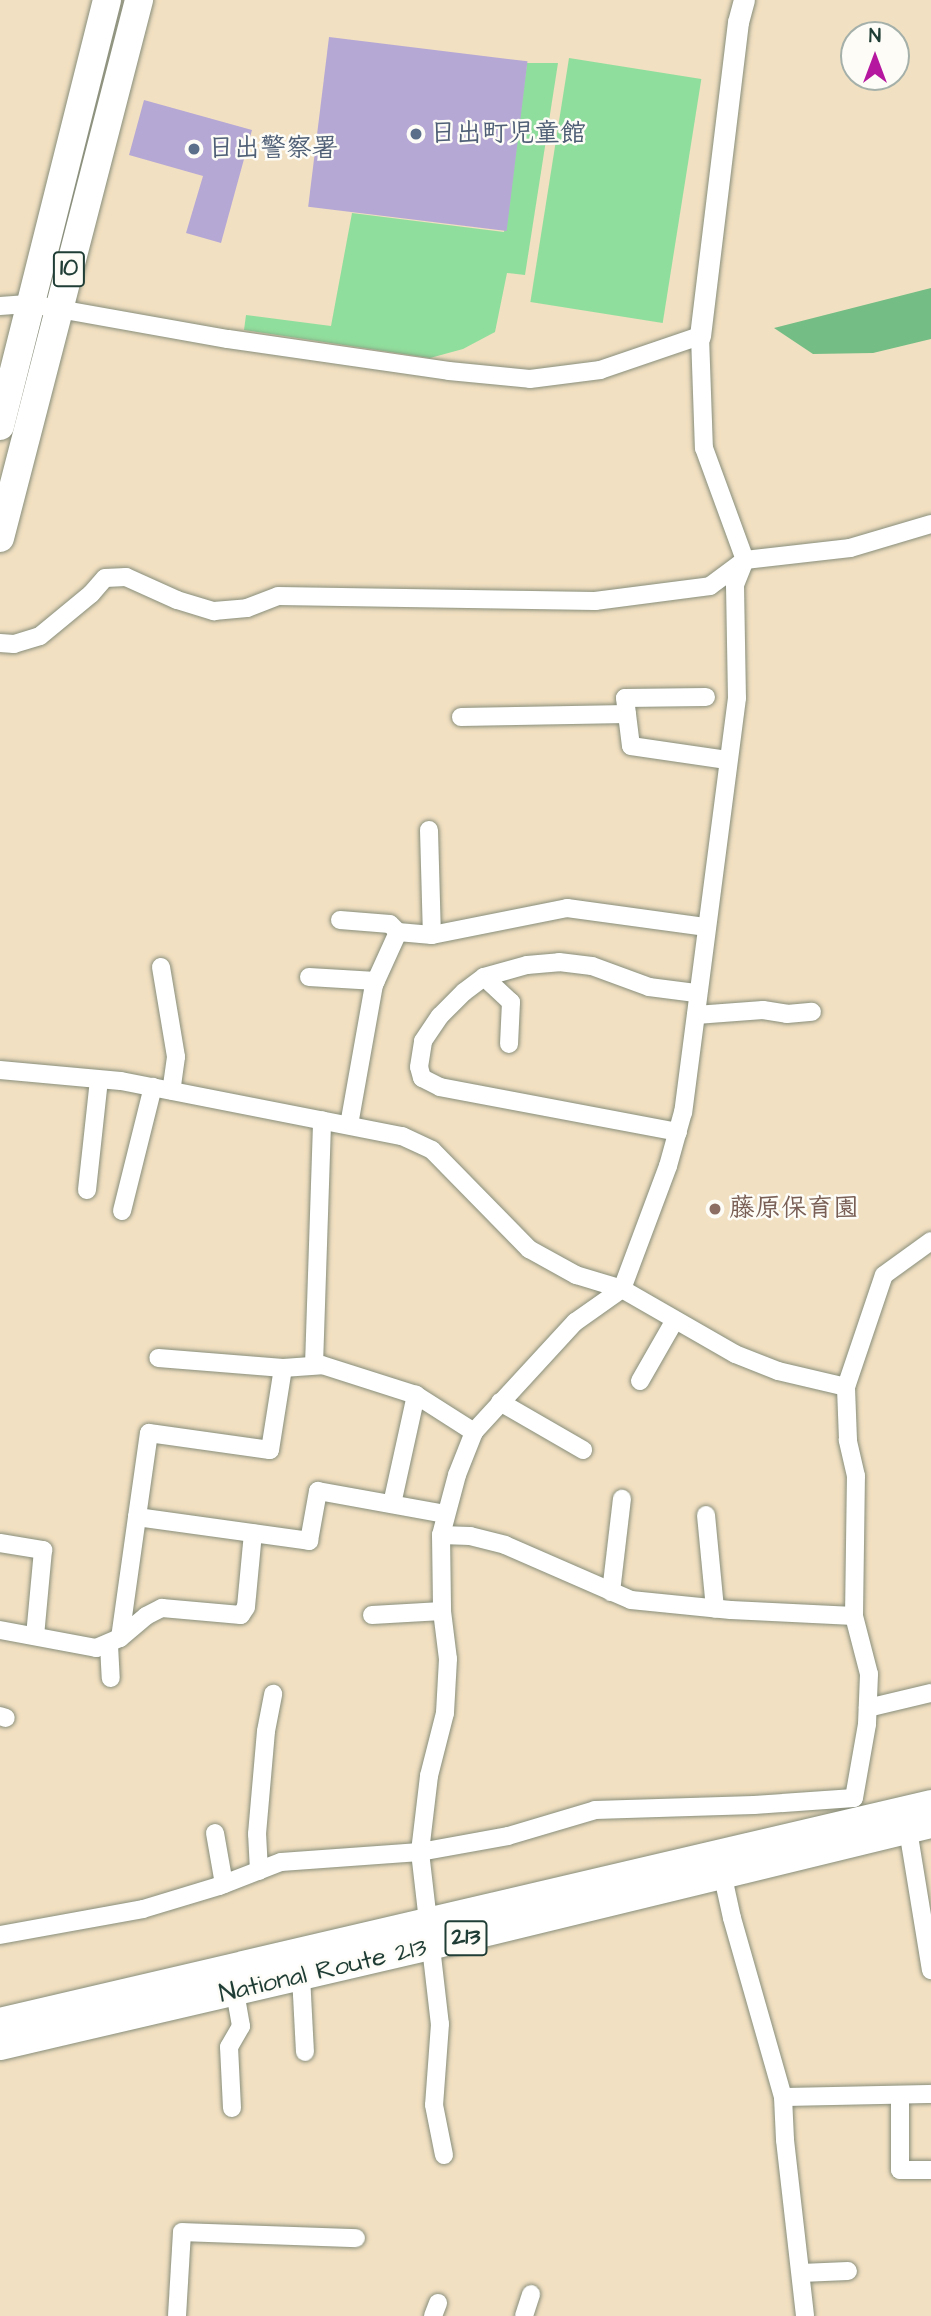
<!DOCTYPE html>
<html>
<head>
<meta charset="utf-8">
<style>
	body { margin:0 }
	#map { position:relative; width:931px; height:2316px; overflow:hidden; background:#f2e0c2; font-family:"Architects Daughter","Klee One",sans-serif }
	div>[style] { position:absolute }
	.green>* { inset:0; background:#90de9d; transform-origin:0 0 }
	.forest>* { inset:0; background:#74bd84 }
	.building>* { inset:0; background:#b6a8d4; transform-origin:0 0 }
	.roads { filter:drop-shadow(0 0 2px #888e7b) drop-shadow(0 0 2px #888e7b) }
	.minor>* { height:18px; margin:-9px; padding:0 9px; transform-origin:9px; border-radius:9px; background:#fff }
	.tertiary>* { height:21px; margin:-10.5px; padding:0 10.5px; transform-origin:10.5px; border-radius:10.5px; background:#fff }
	.trunk>* { height:28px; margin:-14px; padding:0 14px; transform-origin:14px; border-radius:14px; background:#fff }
	.dots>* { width:19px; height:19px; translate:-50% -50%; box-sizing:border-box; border:4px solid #fdfcf7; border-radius:50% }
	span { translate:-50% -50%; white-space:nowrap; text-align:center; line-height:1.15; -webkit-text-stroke:5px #fdfcf7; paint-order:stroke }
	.shield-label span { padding:2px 5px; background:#fdfcf7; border:2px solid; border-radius:5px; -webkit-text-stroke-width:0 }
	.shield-label { font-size:24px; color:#1f3d34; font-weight:700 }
	.service-label { font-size:26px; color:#4e5e75; font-weight:700 }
	.left { translate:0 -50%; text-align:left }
	.education-label { font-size:26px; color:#785e54; font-weight:700 }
	.street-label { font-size:26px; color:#1f3d34 }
	.north { position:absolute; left:840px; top:21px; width:70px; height:70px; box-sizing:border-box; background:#fdfcf7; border:2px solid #a4b0a9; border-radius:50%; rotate:0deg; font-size:19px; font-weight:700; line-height:28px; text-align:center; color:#1f3d34 }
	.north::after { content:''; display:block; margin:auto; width:24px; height:32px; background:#b5179e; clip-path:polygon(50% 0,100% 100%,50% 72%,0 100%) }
</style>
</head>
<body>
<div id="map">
	<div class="green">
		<i style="left:569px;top:58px;width:134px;height:247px;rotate:9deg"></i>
		<i style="clip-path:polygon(527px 63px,558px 63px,525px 275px,507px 273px,495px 332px,463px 349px,430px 358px,244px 330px,246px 315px,331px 326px,352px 213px,504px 232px)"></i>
	</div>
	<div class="forest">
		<i style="clip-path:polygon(931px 288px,931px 339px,873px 353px,813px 354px,774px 328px)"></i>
	</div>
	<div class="building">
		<i style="left:329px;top:37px;width:200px;height:171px;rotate:7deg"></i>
		<i style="clip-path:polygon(144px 100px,252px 130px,221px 243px,186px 233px,203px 176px,129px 155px)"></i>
	</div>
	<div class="roads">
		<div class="minor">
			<i style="left:0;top:306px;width:31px;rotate:-4deg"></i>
			<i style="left:31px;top:304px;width:200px;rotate:10.1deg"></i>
			<i style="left:228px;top:339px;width:223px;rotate:8.2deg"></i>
			<i style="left:449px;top:371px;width:81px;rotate:5.6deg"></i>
			<i style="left:530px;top:379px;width:71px;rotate:-7.3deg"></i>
			<i style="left:600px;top:370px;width:106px;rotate:-18.8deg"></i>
			<i style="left:700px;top:336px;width:112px;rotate:88deg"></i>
			<i style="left:704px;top:448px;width:119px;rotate:69.9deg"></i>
			<i style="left:745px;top:560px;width:27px;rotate:112deg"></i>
			<i style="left:735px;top:585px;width:113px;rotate:89deg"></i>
			<i style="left:737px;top:698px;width:418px;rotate:97.4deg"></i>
			<i style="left:683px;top:1112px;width:56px;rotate:105.5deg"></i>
			<i style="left:668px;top:1166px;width:131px;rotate:110.5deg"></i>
			<i style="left:622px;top:1289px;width:57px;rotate:144.9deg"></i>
			<i style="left:575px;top:1322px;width:149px;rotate:132.6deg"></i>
			<i style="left:474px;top:1432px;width:46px;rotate:111.6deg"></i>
			<i style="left:457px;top:1475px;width:62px;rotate:104.9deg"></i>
			<i style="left:441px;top:1535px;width:76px;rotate:89.2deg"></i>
			<i style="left:442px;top:1611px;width:48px;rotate:82.9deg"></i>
			<i style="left:448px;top:1659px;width:54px;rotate:93.2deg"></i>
			<i style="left:445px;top:1713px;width:65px;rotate:104.3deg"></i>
			<i style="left:429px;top:1776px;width:77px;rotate:96.8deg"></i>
			<i style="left:420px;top:1852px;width:173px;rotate:83.4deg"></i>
			<i style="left:440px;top:2024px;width:81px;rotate:94.2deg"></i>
			<i style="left:434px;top:2105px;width:51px;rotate:78.7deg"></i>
			<i style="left:0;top:643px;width:14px;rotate:4deg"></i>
			<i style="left:14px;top:644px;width:27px;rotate:-17deg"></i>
			<i style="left:40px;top:636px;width:66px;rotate:-39.5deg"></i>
			<i style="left:91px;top:594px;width:21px;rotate:-49deg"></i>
			<i style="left:105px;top:578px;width:21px;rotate:-3deg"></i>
			<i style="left:126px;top:577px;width:56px;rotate:24.3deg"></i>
			<i style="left:177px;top:600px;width:39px;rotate:17deg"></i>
			<i style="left:214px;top:611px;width:33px;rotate:-5deg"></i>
			<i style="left:247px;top:608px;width:33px;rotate:-21deg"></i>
			<i style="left:278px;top:596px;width:317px;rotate:0.9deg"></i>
			<i style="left:595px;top:601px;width:116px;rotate:-7.4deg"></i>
			<i style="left:710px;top:586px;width:44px;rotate:-36.6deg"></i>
			<i style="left:745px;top:560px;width:106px;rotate:-6.5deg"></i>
			<i style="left:850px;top:548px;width:84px;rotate:-16.5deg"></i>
			<i style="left:706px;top:697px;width:81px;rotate:179.3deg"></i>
			<i style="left:625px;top:698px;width:48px;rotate:82.9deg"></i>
			<i style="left:631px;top:746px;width:97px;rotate:8.3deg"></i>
			<i style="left:461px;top:717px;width:166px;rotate:-1deg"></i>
			<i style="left:429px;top:830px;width:105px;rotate:88.4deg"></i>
			<i style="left:340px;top:920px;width:50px;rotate:4.6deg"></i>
			<i style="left:390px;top:924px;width:11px;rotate:45deg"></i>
			<i style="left:161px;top:967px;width:91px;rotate:80.5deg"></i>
			<i style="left:176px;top:1057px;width:34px;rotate:98deg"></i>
			<i style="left:309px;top:977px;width:67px;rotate:3.4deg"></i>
			<i style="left:484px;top:977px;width:37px;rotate:43deg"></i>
			<i style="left:511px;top:1002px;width:42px;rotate:92.7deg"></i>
			<i style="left:696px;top:1015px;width:67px;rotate:-4.3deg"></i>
			<i style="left:763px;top:1010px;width:24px;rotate:9deg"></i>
			<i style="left:787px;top:1014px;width:25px;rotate:-5deg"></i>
			<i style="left:0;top:1070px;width:121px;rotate:5.2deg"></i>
			<i style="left:121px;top:1081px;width:286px;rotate:11.1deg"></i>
			<i style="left:402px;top:1136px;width:33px;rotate:25deg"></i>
			<i style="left:432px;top:1150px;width:139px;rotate:45.6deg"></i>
			<i style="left:529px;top:1249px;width:54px;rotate:29deg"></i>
			<i style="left:576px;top:1275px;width:48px;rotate:16.9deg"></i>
			<i style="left:622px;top:1289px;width:130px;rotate:29.9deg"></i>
			<i style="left:735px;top:1354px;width:46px;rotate:21.6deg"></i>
			<i style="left:778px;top:1371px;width:70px;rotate:13.2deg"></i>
			<i style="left:349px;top:1125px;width:142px;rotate:-79.9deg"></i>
			<i style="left:374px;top:985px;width:58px;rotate:-65.6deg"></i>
			<i style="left:398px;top:932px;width:34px;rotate:5deg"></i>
			<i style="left:432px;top:935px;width:138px;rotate:-11.3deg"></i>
			<i style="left:567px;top:908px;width:139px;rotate:7.8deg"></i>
			<i style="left:678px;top:1132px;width:242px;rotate:-169.3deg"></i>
			<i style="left:440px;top:1087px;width:20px;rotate:-153deg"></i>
			<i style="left:422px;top:1078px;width:11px;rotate:-105deg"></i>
			<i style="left:419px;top:1067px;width:26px;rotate:-81deg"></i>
			<i style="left:423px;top:1041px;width:30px;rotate:-56deg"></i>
			<i style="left:440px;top:1016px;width:34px;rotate:-45deg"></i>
			<i style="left:464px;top:992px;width:25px;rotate:-37deg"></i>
			<i style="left:484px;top:977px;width:45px;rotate:-15.6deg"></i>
			<i style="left:527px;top:965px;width:32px;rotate:-5deg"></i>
			<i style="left:559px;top:962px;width:33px;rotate:7deg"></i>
			<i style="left:592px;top:966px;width:61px;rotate:20.2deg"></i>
			<i style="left:649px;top:987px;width:47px;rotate:7.3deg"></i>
			<i style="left:87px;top:1190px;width:111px;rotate:-83.8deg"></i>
			<i style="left:122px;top:1211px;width:128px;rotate:-76deg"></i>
			<i style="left:314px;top:1365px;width:245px;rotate:-88.1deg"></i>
			<i style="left:283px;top:1368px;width:39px;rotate:-4deg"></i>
			<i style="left:322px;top:1365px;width:99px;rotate:17.7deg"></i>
			<i style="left:416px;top:1395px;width:69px;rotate:32.5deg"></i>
			<i style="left:640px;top:1381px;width:70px;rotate:-60.2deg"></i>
			<i style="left:500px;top:1402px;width:96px;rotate:30deg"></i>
			<i style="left:392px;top:1504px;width:112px;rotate:-77.6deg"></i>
			<i style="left:706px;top:1515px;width:94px;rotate:84.5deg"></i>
			<i style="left:137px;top:1517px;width:85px;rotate:-81.9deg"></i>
			<i style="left:149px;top:1433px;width:122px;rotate:8deg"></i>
			<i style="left:270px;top:1450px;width:83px;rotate:-81deg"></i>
			<i style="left:283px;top:1368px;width:125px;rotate:-175.4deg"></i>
			<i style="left:441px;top:1535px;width:29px;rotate:2deg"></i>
			<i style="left:470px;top:1536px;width:36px;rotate:14deg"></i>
			<i style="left:505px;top:1545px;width:137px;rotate:23.6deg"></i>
			<i style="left:631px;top:1600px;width:100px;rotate:5.7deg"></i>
			<i style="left:731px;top:1610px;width:123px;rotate:2.8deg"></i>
			<i style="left:0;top:1543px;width:44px;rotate:9.2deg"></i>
			<i style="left:43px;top:1550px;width:86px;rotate:95.3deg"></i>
			<i style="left:611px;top:1592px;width:94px;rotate:-83.3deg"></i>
			<i style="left:372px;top:1615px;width:70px;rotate:-3.3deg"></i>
			<i style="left:0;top:1630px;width:98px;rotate:10.6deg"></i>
			<i style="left:96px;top:1648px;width:26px;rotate:-23deg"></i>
			<i style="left:120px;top:1638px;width:122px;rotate:-82deg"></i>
			<i style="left:137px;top:1517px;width:174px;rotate:7.9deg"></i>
			<i style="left:309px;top:1541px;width:51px;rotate:-79.8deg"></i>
			<i style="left:318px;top:1491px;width:130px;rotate:10.2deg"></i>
			<i style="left:120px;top:1638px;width:34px;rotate:-40deg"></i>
			<i style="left:146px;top:1616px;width:18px;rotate:-27deg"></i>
			<i style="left:162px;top:1608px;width:79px;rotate:5.1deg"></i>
			<i style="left:241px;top:1615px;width:9px;rotate:-58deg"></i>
			<i style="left:246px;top:1607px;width:74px;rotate:-84.6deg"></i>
			<i style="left:109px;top:1645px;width:33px;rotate:87deg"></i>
			<i style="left:868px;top:1708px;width:65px;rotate:-13.4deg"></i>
			<i style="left:0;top:1716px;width:6px;rotate:18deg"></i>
			<i style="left:908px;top:1830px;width:142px;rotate:80.7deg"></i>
			<i style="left:215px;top:1833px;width:52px;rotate:80deg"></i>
			<i style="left:721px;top:1868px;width:51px;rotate:77.6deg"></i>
			<i style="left:732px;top:1918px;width:186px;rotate:74.1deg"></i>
			<i style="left:783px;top:2097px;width:43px;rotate:87.3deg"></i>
			<i style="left:785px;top:2140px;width:177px;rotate:83.5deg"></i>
			<i style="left:259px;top:1871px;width:37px;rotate:-93deg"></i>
			<i style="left:257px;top:1834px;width:103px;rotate:-85deg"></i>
			<i style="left:266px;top:1731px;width:38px;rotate:-79deg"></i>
			<i style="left:0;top:1935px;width:145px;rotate:-10.3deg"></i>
			<i style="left:143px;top:1909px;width:79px;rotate:-16.8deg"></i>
			<i style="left:219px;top:1886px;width:66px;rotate:-21.2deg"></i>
			<i style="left:281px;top:1862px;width:139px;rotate:-4.1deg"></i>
			<i style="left:420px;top:1852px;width:89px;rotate:-10.3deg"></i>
			<i style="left:508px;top:1836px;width:91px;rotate:-16.6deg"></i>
			<i style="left:595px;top:1810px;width:159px;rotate:-1.8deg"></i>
			<i style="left:754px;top:1805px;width:100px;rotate:-4deg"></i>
			<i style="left:854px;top:1798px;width:75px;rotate:-80deg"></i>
			<i style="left:867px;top:1724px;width:50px;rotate:-87.7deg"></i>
			<i style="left:869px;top:1674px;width:60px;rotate:-104.5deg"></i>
			<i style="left:854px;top:1616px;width:140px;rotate:-89.2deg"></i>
			<i style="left:856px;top:1476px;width:37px;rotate:-103deg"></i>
			<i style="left:848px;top:1440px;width:53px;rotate:-92.2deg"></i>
			<i style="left:846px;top:1387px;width:118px;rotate:-71.3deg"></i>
			<i style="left:884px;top:1275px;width:58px;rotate:-35.9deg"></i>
			<i style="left:301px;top:1976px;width:76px;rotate:87deg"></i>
			<i style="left:900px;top:2095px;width:75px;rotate:90deg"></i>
			<i style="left:900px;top:2170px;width:31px"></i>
			<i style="left:783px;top:2097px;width:148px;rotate:-1.2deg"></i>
			<i style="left:232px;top:2108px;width:61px;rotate:-92.8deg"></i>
			<i style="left:229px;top:2047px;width:24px;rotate:-60deg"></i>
			<i style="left:241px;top:2026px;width:36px;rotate:-100deg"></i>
			<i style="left:801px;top:2273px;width:47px;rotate:-2.4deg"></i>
			<i style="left:177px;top:2316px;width:84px;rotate:-86.6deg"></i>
			<i style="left:182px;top:2232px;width:174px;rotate:2deg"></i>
			<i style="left:433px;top:2316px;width:14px;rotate:-69deg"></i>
			<i style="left:524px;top:2316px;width:23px;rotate:-72deg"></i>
		</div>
		<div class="tertiary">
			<i style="left:700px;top:336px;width:316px;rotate:-83.1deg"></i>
			<i style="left:738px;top:22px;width:23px;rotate:-75deg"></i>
		</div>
		<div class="trunk">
			<i style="left:0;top:426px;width:439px;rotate:-75.9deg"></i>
			<i style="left:0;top:538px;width:556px;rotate:-75.51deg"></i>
			<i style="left:0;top:2022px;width:956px;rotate:-13.18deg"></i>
			<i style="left:0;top:2046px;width:441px;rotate:-13.1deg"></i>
			<i style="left:430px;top:1946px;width:516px;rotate:-13.69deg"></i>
		</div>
	</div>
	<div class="dots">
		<i style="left:416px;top:134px;background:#5c6f8a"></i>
		<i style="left:194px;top:149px;background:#5c6f8a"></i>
		<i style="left:715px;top:1209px;background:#8d6e63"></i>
	</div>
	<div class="shield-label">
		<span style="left:69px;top:269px">10</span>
		<span style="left:466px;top:1938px">213</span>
	</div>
	<div class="service-label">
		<span class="left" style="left:430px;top:134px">日出町児童館</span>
		<span class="left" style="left:208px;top:149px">日出警察署</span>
	</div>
	<div class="education-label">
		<span class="left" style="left:729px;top:1209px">藤原保育園</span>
	</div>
	<div class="street-label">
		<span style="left:323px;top:1971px;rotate:-13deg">National Route 213</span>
	</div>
	<div class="north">N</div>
</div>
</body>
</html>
